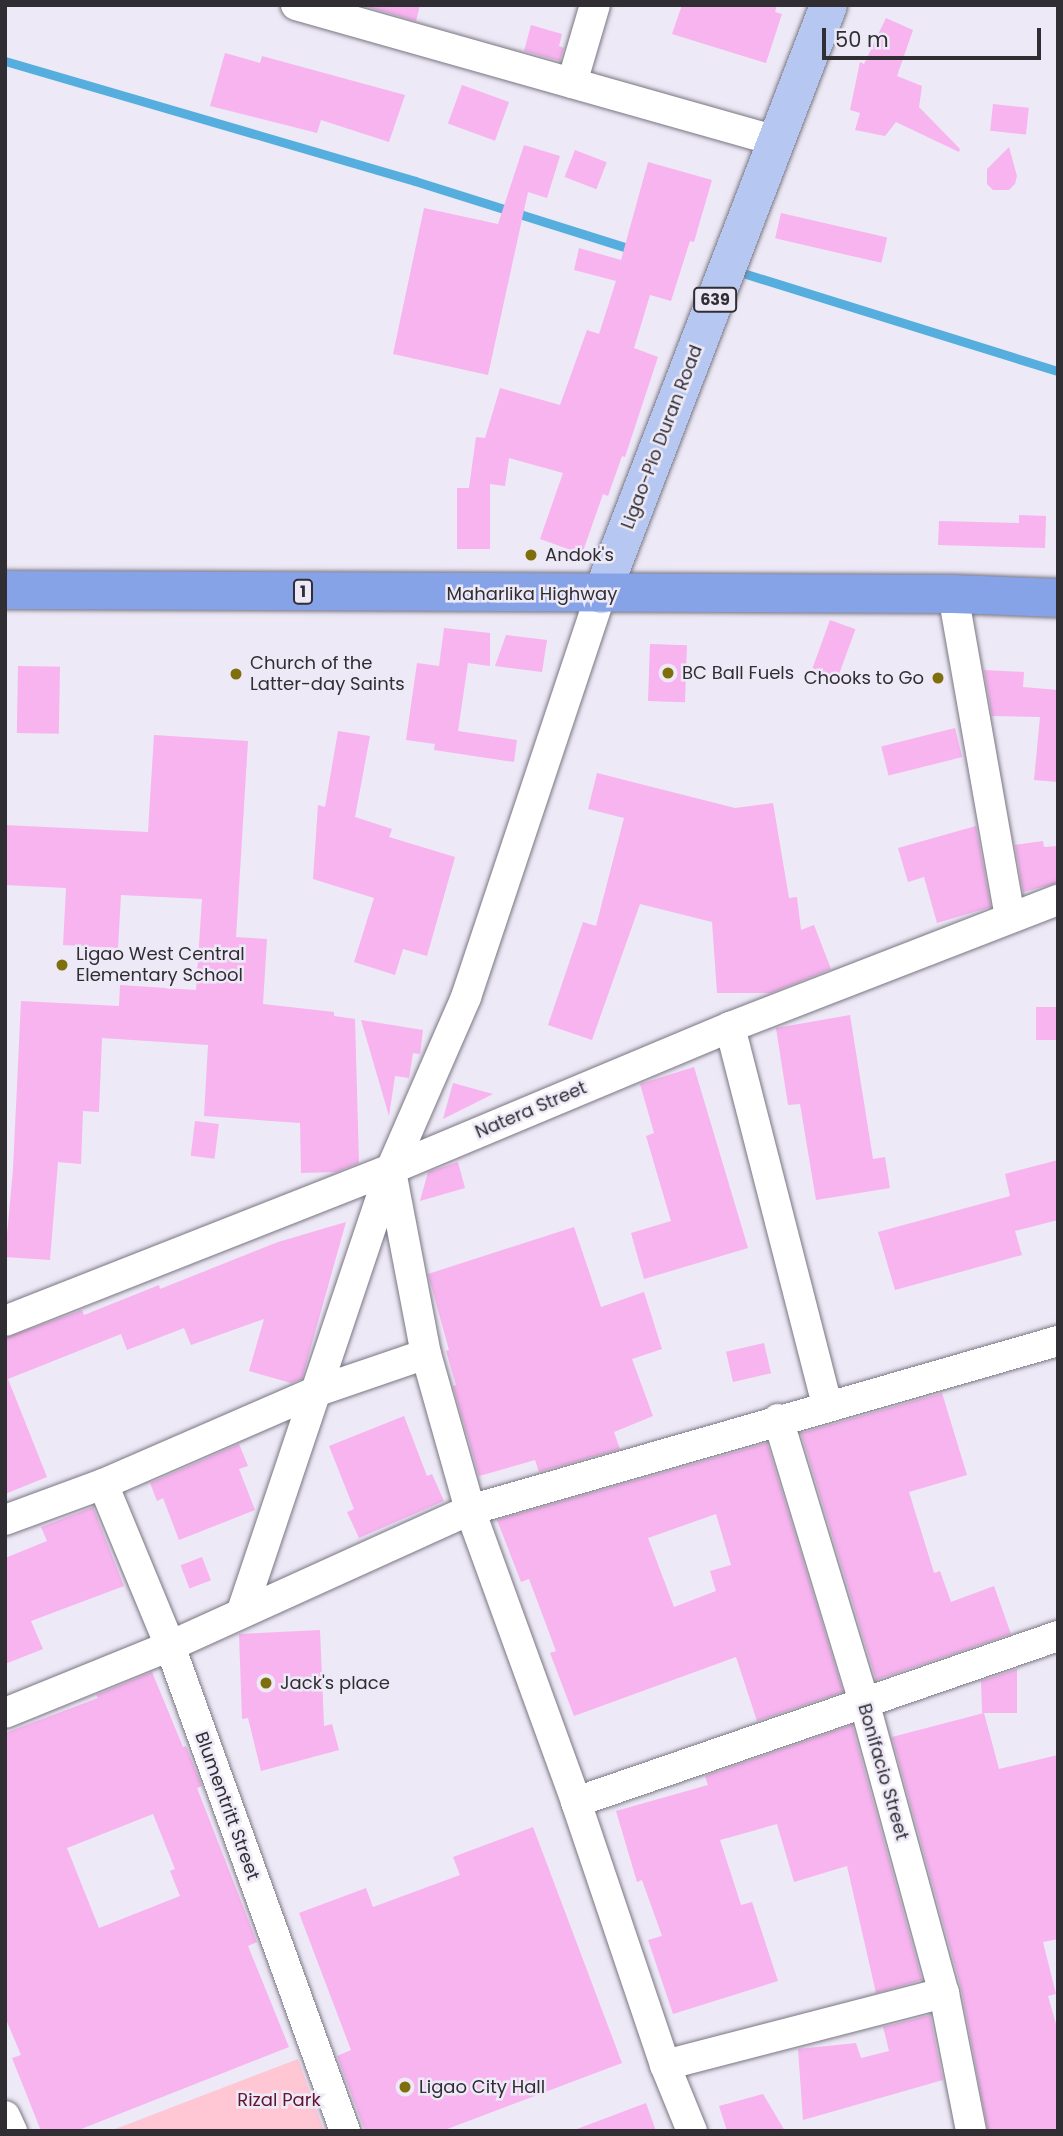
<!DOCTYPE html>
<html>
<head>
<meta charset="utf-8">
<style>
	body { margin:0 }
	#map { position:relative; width:1063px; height:2136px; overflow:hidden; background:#ede9f6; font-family:Poppins,sans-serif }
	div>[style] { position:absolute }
	.green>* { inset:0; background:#ffc7d4 }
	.stream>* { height:9px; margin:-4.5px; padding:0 4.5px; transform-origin:4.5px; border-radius:4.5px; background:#55aedd }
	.building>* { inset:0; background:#f7b4ef; transform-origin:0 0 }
	.roads { filter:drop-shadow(0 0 2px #7a7682) drop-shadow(0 0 2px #7a7682) }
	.minor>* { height:30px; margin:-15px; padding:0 15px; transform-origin:15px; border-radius:15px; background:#fff }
	.major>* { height:37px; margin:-18.5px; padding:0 18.5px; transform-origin:18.5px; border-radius:18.5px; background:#b6c8f1 }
	.highway>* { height:38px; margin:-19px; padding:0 19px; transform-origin:19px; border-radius:19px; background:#86a3e8 }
	.dots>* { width:19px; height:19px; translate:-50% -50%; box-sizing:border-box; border:4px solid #ede9f6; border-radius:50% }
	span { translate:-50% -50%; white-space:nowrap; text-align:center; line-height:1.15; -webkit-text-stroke:5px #ede9f6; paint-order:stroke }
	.shield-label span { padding:2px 5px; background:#ede9f6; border:2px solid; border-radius:5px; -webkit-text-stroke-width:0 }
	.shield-label { font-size:16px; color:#302e33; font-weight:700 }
	.street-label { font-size:18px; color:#302e33 }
	.poi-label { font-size:18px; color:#302e33 }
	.left { translate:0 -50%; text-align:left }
	.right { translate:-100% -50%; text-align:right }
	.park-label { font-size:18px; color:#611431 }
	.frame { position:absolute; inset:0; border:7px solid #302e33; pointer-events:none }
	.scale { position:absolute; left:822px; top:28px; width:219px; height:32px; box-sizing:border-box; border:4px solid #302e33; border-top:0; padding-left:9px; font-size:21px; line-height:24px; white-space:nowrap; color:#302e33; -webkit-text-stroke:5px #ede9f6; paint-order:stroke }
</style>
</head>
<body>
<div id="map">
	<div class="green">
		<i style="clip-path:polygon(298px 2059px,324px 2131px,110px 2131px)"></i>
	</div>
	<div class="stream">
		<i style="left:5px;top:61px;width:427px;rotate:16.3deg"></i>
		<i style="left:415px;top:181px;width:230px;rotate:17.5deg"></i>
		<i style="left:746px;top:274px;width:327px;rotate:17.3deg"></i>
	</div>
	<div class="building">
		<i style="clip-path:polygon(361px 5px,420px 5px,416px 21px)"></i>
		<i style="clip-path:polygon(682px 5px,777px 5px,775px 12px,782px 14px,766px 63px,672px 34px)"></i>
		<i style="clip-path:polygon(886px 18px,913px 30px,897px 76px,922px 86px,919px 107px,960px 149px,959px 152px,896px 122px,885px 136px,855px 130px,860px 113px,850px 110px,860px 62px,864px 64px)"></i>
		<i style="clip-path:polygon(531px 25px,562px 34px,559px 46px,564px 48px,560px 61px,524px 51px)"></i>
		<i style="clip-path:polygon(225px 53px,260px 63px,262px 56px,405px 95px,389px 142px,321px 120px,317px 133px,210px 106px)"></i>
		<i style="left:462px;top:85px;width:50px;height:41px;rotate:20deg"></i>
		<i style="left:993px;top:104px;width:36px;height:27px;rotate:6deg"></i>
		<i style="clip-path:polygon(524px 145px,560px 156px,547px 198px,528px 192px,488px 375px,393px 354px,424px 208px,498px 224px)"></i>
		<i style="clip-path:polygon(1009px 147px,1017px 176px,1015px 184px,1009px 190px,993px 190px,987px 184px,987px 169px)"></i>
		<i style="left:575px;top:150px;width:34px;height:29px;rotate:21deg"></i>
		<i style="clip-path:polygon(648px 162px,712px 180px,694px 242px,690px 241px,671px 301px,650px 295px,634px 348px,658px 357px,625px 457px,622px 456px,608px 496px,603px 494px,582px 554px,540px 539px,563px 473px,509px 458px,505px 486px,490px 484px,490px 549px,457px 549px,457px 488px,469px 488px,476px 437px,485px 438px,500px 388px,560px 405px,587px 330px,599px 334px,616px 281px,574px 270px,579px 248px,621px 260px)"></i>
		<i style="left:781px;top:213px;width:109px;height:26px;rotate:13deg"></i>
		<i style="clip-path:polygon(1019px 515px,1046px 516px,1045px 548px,938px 545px,939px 521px,1019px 523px)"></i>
		<i style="left:830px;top:620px;width:27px;height:51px;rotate:20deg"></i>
		<i style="clip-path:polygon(444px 628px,490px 633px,490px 666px,468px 663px,458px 731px,517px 740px,514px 762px,434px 750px,435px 744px,406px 740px,417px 663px,439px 666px)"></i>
		<i style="clip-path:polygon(506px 635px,547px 640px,542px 672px,495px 666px)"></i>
		<i style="left:650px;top:644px;width:37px;height:57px;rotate:2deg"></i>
		<i style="left:18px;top:666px;width:42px;height:67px;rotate:1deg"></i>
		<i style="clip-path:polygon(984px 670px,1024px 672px,1023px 687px,1058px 690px,1058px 782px,1034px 780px,1040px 717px,992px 716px)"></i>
		<i style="left:955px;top:728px;width:30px;height:76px;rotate:76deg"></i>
		<i style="clip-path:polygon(338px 731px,370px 736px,355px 817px,392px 829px,389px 837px,455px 857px,427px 956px,403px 949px,395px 975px,354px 962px,374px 898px,313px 879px,318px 805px,325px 807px)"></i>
		<i style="clip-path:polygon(154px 735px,248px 741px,236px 937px,267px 939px,263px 1004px,334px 1012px,334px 1016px,355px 1019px,359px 1163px,336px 1172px,301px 1173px,300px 1123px,204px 1116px,208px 1045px,102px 1038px,99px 1112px,83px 1111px,81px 1164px,58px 1162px,50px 1260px,5px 1257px,13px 1169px,21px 1001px,119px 1006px,120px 985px,196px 990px,202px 899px,121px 895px,118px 948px,63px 945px,66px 888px,5px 885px,5px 825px,148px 832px)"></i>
		<i style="clip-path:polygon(597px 773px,735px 808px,773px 803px,789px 898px,797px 897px,801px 930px,814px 925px,831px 969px,771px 993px,717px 993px,712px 922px,640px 904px,592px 1040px,548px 1025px,583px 922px,596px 926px,624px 818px,588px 809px)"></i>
		<i style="clip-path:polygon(976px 826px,991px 907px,937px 923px,924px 877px,908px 882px,898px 848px)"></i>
		<i style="clip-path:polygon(1043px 841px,1044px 847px,1058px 846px,1058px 883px,1023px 892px,1015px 845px)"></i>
		<i style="left:1036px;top:1007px;width:22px;height:33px"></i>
		<i style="clip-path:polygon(850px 1015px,873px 1159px,885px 1157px,890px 1188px,816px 1200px,800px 1104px,788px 1105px,776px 1028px)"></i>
		<i style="clip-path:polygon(361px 1020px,423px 1030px,420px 1054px,413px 1053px,409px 1078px,395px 1076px,389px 1116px)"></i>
		<i style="clip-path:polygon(694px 1067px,748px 1248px,644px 1279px,631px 1233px,671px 1221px,646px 1136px,654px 1133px,640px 1084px)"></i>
		<i style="clip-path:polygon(453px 1083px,493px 1094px,443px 1119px)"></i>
		<i style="left:195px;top:1121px;width:24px;height:35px;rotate:7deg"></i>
		<i style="clip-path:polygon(1058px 1160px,1058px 1220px,1015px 1231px,1022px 1255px,895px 1290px,878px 1232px,1010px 1196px,1005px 1174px)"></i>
		<i style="clip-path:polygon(458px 1162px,465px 1188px,420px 1201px,428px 1172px)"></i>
		<i style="clip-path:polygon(346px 1222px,302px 1379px,291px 1383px,249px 1371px,264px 1319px,191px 1345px,184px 1328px,127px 1350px,121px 1334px,8px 1379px,47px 1477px,5px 1494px,5px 1338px,82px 1310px,84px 1315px,159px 1285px,160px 1289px,278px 1242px)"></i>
		<i style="clip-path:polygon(574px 1227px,601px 1307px,644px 1292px,662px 1349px,632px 1359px,653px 1416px,614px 1432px,620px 1449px,539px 1472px,535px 1460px,479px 1476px,453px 1386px,456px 1385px,446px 1351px,449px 1350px,428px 1274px)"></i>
		<i style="left:764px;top:1343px;width:31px;height:39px;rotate:77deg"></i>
		<i style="clip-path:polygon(942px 1393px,967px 1475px,909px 1492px,934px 1573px,940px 1571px,951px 1602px,994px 1586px,1011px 1634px,876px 1680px,801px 1433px)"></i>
		<i style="clip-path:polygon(404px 1416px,427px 1476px,432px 1474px,444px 1501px,359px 1538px,347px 1512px,354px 1509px,329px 1446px)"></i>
		<i style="clip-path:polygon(evenodd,767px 1443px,843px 1692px,757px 1721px,736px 1657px,574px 1716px,550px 1653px,556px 1651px,529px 1579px,521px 1582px,497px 1520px,767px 1443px,716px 1514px,731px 1565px,710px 1571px,716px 1591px,674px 1607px,648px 1538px,716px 1514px)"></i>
		<i style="clip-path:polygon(239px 1444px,248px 1466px,239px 1469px,255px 1510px,179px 1540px,163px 1498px,157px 1501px,150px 1483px)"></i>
		<i style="clip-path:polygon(93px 1507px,124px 1586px,31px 1621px,43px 1649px,5px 1664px,5px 1558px,47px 1541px,41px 1527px)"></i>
		<i style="left:202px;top:1557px;width:25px;height:23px;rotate:69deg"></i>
		<i style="clip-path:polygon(320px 1630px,324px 1726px,332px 1724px,339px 1750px,261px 1771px,248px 1718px,242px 1719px,239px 1634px)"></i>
		<i style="clip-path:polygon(1017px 1669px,1017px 1713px,982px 1713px,981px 1681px)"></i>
		<i style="clip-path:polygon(evenodd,152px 1672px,183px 1747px,186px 1746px,202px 1786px,197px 1788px,257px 1942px,248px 1946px,289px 2047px,76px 2131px,41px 2131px,12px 2058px,21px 2055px,5px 2017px,5px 1733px,98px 1698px,96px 1695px,152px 1672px,153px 1814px,175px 1869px,170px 1871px,180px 1896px,99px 1928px,67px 1848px,153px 1814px)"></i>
		<i style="clip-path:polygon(984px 1713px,999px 1769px,1058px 1755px,1058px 1939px,1043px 1942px,1056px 1994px,1048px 1996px,1058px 2031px,1058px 2131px,988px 2131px,961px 1988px,892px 1737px)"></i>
		<i style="clip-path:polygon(852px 1725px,922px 1980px,876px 1993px,847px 1866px,794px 1882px,777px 1824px,720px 1840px,741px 1905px,752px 1902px,778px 1981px,673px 2014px,648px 1940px,662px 1936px,642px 1880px,637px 1882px,616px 1811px,708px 1785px,705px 1776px)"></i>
		<i style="clip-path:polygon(533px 1827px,622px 2063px,442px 2131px,365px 2131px,337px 2056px,351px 2050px,299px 1913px,366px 1888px,373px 1907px,460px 1875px,453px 1857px)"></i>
		<i style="clip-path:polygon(930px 2015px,943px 2080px,803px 2120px,798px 2049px,856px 2043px,861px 2058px,889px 2051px,883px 2027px)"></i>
		<i style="clip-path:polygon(763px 2094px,785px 2131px,727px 2131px,719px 2106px)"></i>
		<i style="clip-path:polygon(646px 2103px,656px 2131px,577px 2131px,577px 2129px)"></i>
	</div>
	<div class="roads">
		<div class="minor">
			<i style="left:296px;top:5px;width:500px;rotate:15.8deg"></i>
			<i style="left:572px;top:83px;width:81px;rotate:-73.6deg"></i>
			<i style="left:953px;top:594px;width:328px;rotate:80deg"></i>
			<i style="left:730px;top:1027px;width:390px;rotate:75.6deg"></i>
			<i style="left:391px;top:1171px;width:186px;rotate:79.2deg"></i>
			<i style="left:426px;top:1354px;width:162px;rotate:74.2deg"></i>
			<i style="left:470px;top:1510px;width:311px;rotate:70deg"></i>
			<i style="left:576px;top:1802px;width:278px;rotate:71.3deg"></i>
			<i style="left:665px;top:2065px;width:71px;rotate:67.8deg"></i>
			<i style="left:5px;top:1321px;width:415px;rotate:-21.5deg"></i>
			<i style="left:391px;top:1169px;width:368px;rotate:-22.7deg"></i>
			<i style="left:730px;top:1027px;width:352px;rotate:-21.2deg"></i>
			<i style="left:778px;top:1419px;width:299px;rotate:73.1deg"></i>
			<i style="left:865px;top:1705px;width:299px;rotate:74.7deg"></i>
			<i style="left:944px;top:1993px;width:141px;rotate:78.9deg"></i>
			<i style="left:103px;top:1484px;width:175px;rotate:67.5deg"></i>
			<i style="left:170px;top:1646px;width:516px;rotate:70.16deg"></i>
			<i style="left:5px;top:1520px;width:104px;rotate:-20.2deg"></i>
			<i style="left:103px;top:1484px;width:231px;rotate:-23.5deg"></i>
			<i style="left:315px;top:1392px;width:117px;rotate:-18.9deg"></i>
			<i style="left:242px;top:1611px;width:466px;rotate:-71.4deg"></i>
			<i style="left:391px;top:1169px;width:188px;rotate:-66.4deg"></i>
			<i style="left:466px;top:997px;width:425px;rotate:-71.5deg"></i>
			<i style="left:5px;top:1713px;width:178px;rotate:-22.1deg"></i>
			<i style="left:170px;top:1646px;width:329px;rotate:-24.4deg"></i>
			<i style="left:470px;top:1510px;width:612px;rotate:-16.04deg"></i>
			<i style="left:576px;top:1802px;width:510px;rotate:-19deg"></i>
			<i style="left:665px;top:2065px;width:288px;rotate:-14.5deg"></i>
			<i style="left:5px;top:2116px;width:17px;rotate:65deg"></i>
		</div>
		<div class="major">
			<i style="left:601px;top:594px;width:631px;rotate:-68.92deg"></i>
		</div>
		<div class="highway">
			<i style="left:5px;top:590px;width:948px;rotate:0.24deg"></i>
			<i style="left:953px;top:594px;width:105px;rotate:2.2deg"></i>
		</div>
	</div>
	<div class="dots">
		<i style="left:531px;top:555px;background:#7e6f0c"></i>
		<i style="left:668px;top:673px;background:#7e6f0c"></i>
		<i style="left:236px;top:674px;background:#7e6f0c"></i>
		<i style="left:938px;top:678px;background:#7e6f0c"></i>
		<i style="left:62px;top:965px;background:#7e6f0c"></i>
		<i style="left:266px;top:1683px;background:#7e6f0c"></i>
		<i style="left:405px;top:2087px;background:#7e6f0c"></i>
	</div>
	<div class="shield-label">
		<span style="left:715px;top:300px">639</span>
		<span style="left:303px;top:592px">1</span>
	</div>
	<div class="street-label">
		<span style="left:662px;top:437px;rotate:-69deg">Ligao-Pio Duran Road</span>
		<span style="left:532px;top:594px">Maharlika Highway</span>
		<span style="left:531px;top:1110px;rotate:-23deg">Natera Street</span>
		<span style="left:883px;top:1772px;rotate:74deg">Bonifacio Street</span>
		<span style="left:227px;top:1806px;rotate:70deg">Blumentritt Street</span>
	</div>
	<div class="poi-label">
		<span class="left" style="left:545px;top:555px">Andok's</span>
		<span class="left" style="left:250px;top:674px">Church of the<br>Latter-day Saints</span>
		<span class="left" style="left:682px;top:673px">BC Ball Fuels</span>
		<span class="right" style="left:924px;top:678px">Chooks to Go</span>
		<span class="left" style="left:76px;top:965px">Ligao West Central<br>Elementary School</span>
		<span class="left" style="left:280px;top:1683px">Jack's place</span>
		<span class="left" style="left:419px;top:2087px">Ligao City Hall</span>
	</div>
	<div class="park-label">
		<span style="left:279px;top:2100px">Rizal Park</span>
	</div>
	<div class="frame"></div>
	<div class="scale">50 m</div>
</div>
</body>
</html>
